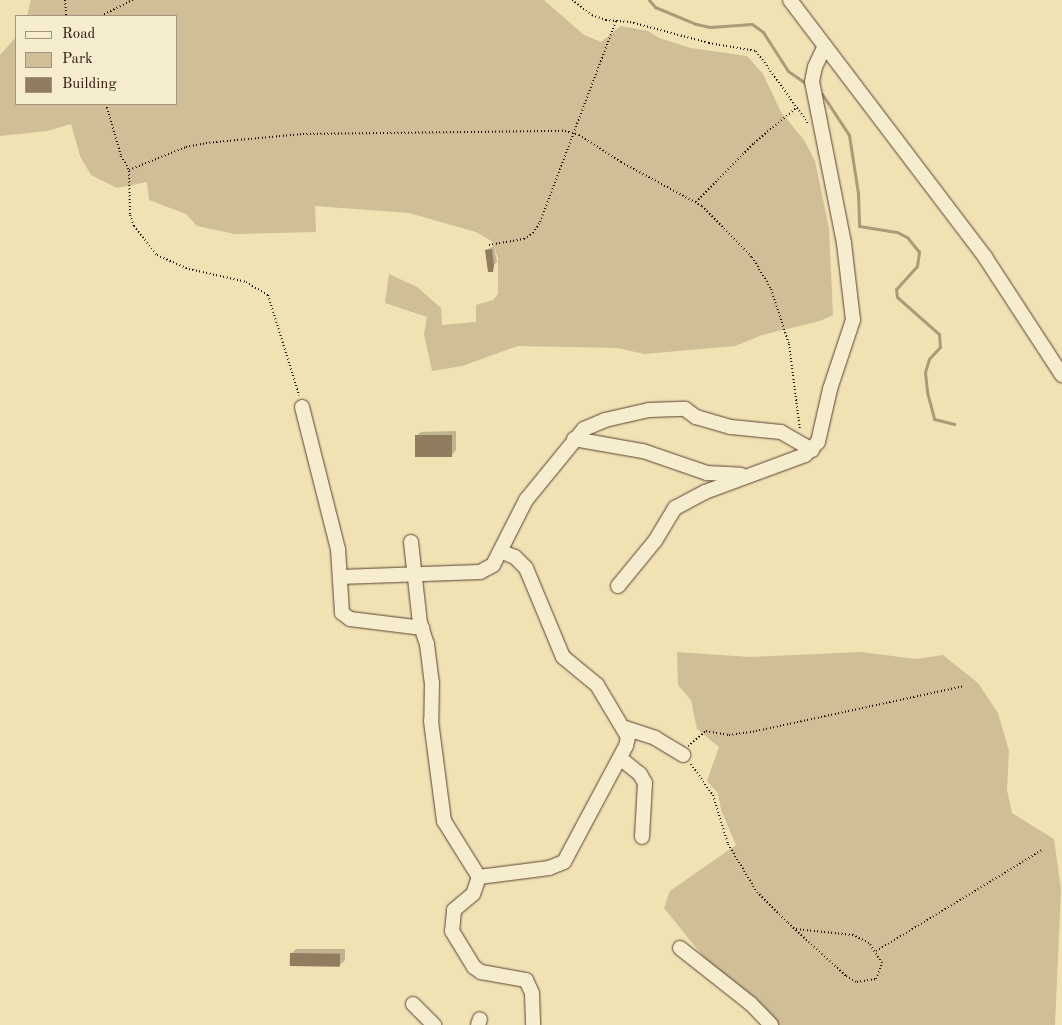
<!DOCTYPE html>
<html>
<head>
<meta charset="utf-8">
<style>
	body { margin:0 }
	#map { position:relative; width:1062px; height:1025px; overflow:hidden; background:#f1e2b4; font-family:"Old Standard TT",serif }
	div>[style] { position:absolute }
	.green>* { inset:0; background:#cfbe96 }
	.shadow>* { inset:0; background:#0003 }
	.stream>* { height:3px; margin:-1.5px; padding:0 1.5px; transform-origin:1.5px; border-radius:1.5px; background:#ad9a78 }
	.building>* { inset:0; background:#917c60; transform-origin:0 0 }
	.path>* { height:2px; margin-top:-1px; transform-origin:0; background:repeating-linear-gradient(90deg,#290d04 0 1px,transparent 0 3.5px) }
	.roads { filter:drop-shadow(0 0 1px #5b4230) drop-shadow(0 0 1px #5b4230) }
	.minor>* { height:14px; margin:-7px; padding:0 7px; transform-origin:7px; border-radius:7px; background:#f6ecce }
	span { translate:-50% -50%; white-space:nowrap; text-align:center; line-height:1.15; -webkit-text-stroke:4.5px #f6ecce; paint-order:stroke }
	.legend { position:absolute; left:15px; top:15px; width:162px; height:90px; box-sizing:border-box; background:#f6ecce; border:1px solid #a4937d; margin:0; padding:6px 9px; list-style:none; font-size:15px; color:#290d04 }
	.legend li { display:flex; align-items:center; gap:10px; height:25px }
	.legend b { width:25px; border:1px solid #a4937d }
</style>
</head>
<body>
<div id="map">
	<div class="green">
		<i style="clip-path:polygon(31px 0,544px 0,584px 35px,601px 42px,621px 26px,648px 31px,659px 38px,691px 48px,747px 56px,763px 74px,781px 112px,804px 140px,815px 161px,829px 228px,833px 315px,820px 321px,762px 335px,735px 346px,644px 354px,618px 348px,518px 346px,462px 366px,432px 371px,424px 334px,427px 317px,385px 303px,389px 274px,417px 287px,441px 308px,442px 325px,476px 322px,476px 305px,493px 300px,498px 294px,498px 259px,493px 242px,476px 232px,409px 213px,315px 206px,316px 232px,235px 234px,197px 226px,186px 214px,149px 200px,147px 182px,117px 188px,91px 175px,80px 156px,71px 124px,47px 131px,0 136px,0 55px,16px 37px,16px 104px,176px 104px,176px 16px,27px 16px)"></i>
		<i style="clip-path:polygon(677px 652px,749px 657px,861px 652px,916px 659px,943px 655px,978px 683px,998px 713px,1009px 751px,1007px 790px,1012px 813px,1054px 839px,1061px 889px,1055px 1025px,778px 1025px,706px 960px,664px 908px,670px 891px,736px 845px,721px 810px,718px 793px,707px 781px,719px 747px,697px 729px,691px 700px,678px 685px)"></i>
	</div>
	<div class="shadow">
		<i style="clip-path:polygon(494px 246px,497px 262px,494px 265px,486px 250px)"></i>
		<i style="clip-path:polygon(456px 431px,456px 450px,452px 455px,416px 436px,421px 432px)"></i>
		<i style="clip-path:polygon(296px 949px,345px 949px,345px 960px,340px 965px,291px 954px)"></i>
	</div>
	<div class="stream">
		<i style="left:649px;top:0;width:9px;rotate:49deg"></i>
		<i style="left:655px;top:7px;width:44px;rotate:22.5deg"></i>
		<i style="left:696px;top:24px;width:14px;rotate:12deg"></i>
		<i style="left:710px;top:27px;width:42px;rotate:-4.1deg"></i>
		<i style="left:752px;top:24px;width:14px;rotate:36deg"></i>
		<i style="left:763px;top:32px;width:46px;rotate:57.3deg"></i>
		<i style="left:788px;top:71px;width:21px;rotate:35deg"></i>
		<i style="left:822px;top:94px;width:49px;rotate:56.6deg"></i>
		<i style="left:849px;top:135px;width:59px;rotate:81.2deg"></i>
		<i style="left:858px;top:193px;width:33px;rotate:88deg"></i>
		<i style="left:859px;top:226px;width:38px;rotate:9deg"></i>
		<i style="left:897px;top:232px;width:11px;rotate:27deg"></i>
		<i style="left:907px;top:237px;width:19px;rotate:51deg"></i>
		<i style="left:919px;top:252px;width:14px;rotate:98deg"></i>
		<i style="left:917px;top:266px;width:31px;rotate:132deg"></i>
		<i style="left:896px;top:289px;width:8px;rotate:83deg"></i>
		<i style="left:897px;top:297px;width:56px;rotate:41.4deg"></i>
		<i style="left:939px;top:334px;width:13px;rotate:86deg"></i>
		<i style="left:940px;top:347px;width:16px;rotate:133deg"></i>
		<i style="left:929px;top:359px;width:14px;rotate:107deg"></i>
		<i style="left:925px;top:372px;width:20px;rotate:84deg"></i>
		<i style="left:927px;top:392px;width:28px;rotate:75deg"></i>
		<i style="left:934px;top:419px;width:21px;rotate:14deg"></i>
	</div>
	<div class="building">
		<i style="clip-path:polygon(492px 249px,494px 266px,493px 272px,488px 272px,485px 250px)"></i>
		<i style="left:452px;top:435px;width:22px;height:37px;rotate:90deg"></i>
		<i style="left:290px;top:953px;width:50px;height:13px;rotate:1deg"></i>
	</div>
	<div class="path">
		<i style="left:65px;top:0;width:16px;rotate:86deg"></i>
		<i style="left:572px;top:0;width:25px;rotate:37deg"></i>
		<i style="left:592px;top:15px;width:15px;rotate:20deg"></i>
		<i style="left:606px;top:20px;width:24px;rotate:5deg"></i>
		<i style="left:630px;top:22px;width:82px;rotate:14.9deg"></i>
		<i style="left:709px;top:43px;width:48px;rotate:9.7deg"></i>
		<i style="left:756px;top:51px;width:89px;rotate:54.2deg"></i>
		<i style="left:101px;top:16px;width:36px;rotate:-27deg"></i>
		<i style="left:106px;top:104px;width:54px;rotate:73.9deg"></i>
		<i style="left:121px;top:156px;width:16px;rotate:60deg"></i>
		<i style="left:129px;top:170px;width:61px;rotate:-22deg"></i>
		<i style="left:186px;top:147px;width:20px;rotate:-11deg"></i>
		<i style="left:206px;top:143px;width:97px;rotate:-5.3deg"></i>
		<i style="left:303px;top:134px;width:262px;rotate:-0.7deg"></i>
		<i style="left:565px;top:131px;width:15px;rotate:16deg"></i>
		<i style="left:579px;top:135px;width:50px;rotate:32.7deg"></i>
		<i style="left:621px;top:162px;width:92px;rotate:28.5deg"></i>
		<i style="left:702px;top:206px;width:71px;rotate:45.6deg"></i>
		<i style="left:752px;top:257px;width:37px;rotate:59deg"></i>
		<i style="left:771px;top:289px;width:58px;rotate:71.9deg"></i>
		<i style="left:789px;top:344px;width:87px;rotate:82.7deg"></i>
		<i style="left:129px;top:171px;width:44px;rotate:88.7deg"></i>
		<i style="left:130px;top:215px;width:12px;rotate:70deg"></i>
		<i style="left:134px;top:226px;width:37px;rotate:52deg"></i>
		<i style="left:157px;top:255px;width:35px;rotate:24deg"></i>
		<i style="left:189px;top:269px;width:58px;rotate:12.8deg"></i>
		<i style="left:246px;top:282px;width:26px;rotate:31deg"></i>
		<i style="left:268px;top:295px;width:105px;rotate:72.8deg"></i>
		<i style="left:696px;top:202px;width:83px;rotate:-45.5deg"></i>
		<i style="left:754px;top:143px;width:55px;rotate:-39.8deg"></i>
		<i style="left:489px;top:245px;width:36px;rotate:-10deg"></i>
		<i style="left:524px;top:239px;width:11px;rotate:-34deg"></i>
		<i style="left:533px;top:233px;width:13px;rotate:-58deg"></i>
		<i style="left:540px;top:222px;width:215px;rotate:-69.3deg"></i>
		<i style="left:688px;top:746px;width:23px;rotate:-40deg"></i>
		<i style="left:706px;top:731px;width:23px;rotate:10deg"></i>
		<i style="left:729px;top:735px;width:27px;rotate:-8deg"></i>
		<i style="left:756px;top:731px;width:213px;rotate:-12.2deg"></i>
		<i style="left:691px;top:764px;width:38px;rotate:55deg"></i>
		<i style="left:713px;top:795px;width:51px;rotate:73deg"></i>
		<i style="left:728px;top:844px;width:56px;rotate:58.9deg"></i>
		<i style="left:757px;top:892px;width:44px;rotate:45deg"></i>
		<i style="left:788px;top:923px;width:79px;rotate:42.4deg"></i>
		<i style="left:846px;top:976px;width:13px;rotate:29deg"></i>
		<i style="left:857px;top:982px;width:19px;rotate:-9deg"></i>
		<i style="left:876px;top:979px;width:17px;rotate:-69deg"></i>
		<i style="left:882px;top:963px;width:24px;rotate:-123deg"></i>
		<i style="left:869px;top:943px;width:18px;rotate:-153deg"></i>
		<i style="left:853px;top:935px;width:58px;rotate:-174.1deg"></i>
		<i style="left:876px;top:951px;width:194px;rotate:-31.3deg"></i>
	</div>
	<div class="roads">
		<div class="minor">
			<i style="left:790px;top:0;width:323px;rotate:52.8deg"></i>
			<i style="left:985px;top:257px;width:141px;rotate:56.9deg"></i>
			<i style="left:302px;top:407px;width:146px;rotate:75.8deg"></i>
			<i style="left:338px;top:549px;width:64px;rotate:86.4deg"></i>
			<i style="left:342px;top:613px;width:10px;rotate:37deg"></i>
			<i style="left:350px;top:619px;width:73px;rotate:7.1deg"></i>
			<i style="left:574px;top:439px;width:70px;rotate:9.9deg"></i>
			<i style="left:643px;top:451px;width:68px;rotate:19deg"></i>
			<i style="left:707px;top:473px;width:34px;rotate:3deg"></i>
			<i style="left:411px;top:542px;width:81px;rotate:83.7deg"></i>
			<i style="left:420px;top:623px;width:22px;rotate:72deg"></i>
			<i style="left:427px;top:644px;width:38px;rotate:83deg"></i>
			<i style="left:432px;top:682px;width:39px;rotate:91deg"></i>
			<i style="left:431px;top:721px;width:101px;rotate:82.6deg"></i>
			<i style="left:444px;top:821px;width:66px;rotate:58deg"></i>
			<i style="left:479px;top:877px;width:18px;rotate:109deg"></i>
			<i style="left:473px;top:894px;width:25px;rotate:140deg"></i>
			<i style="left:454px;top:910px;width:21px;rotate:95deg"></i>
			<i style="left:452px;top:931px;width:42px;rotate:58.6deg"></i>
			<i style="left:474px;top:967px;width:9px;rotate:36deg"></i>
			<i style="left:481px;top:972px;width:46px;rotate:10.1deg"></i>
			<i style="left:526px;top:980px;width:14px;rotate:65deg"></i>
			<i style="left:532px;top:993px;width:32px;rotate:88deg"></i>
			<i style="left:340px;top:577px;width:140px;rotate:-2deg"></i>
			<i style="left:480px;top:572px;width:15px;rotate:-28deg"></i>
			<i style="left:493px;top:565px;width:73px;rotate:-63.1deg"></i>
			<i style="left:526px;top:500px;width:92px;rotate:-50.8deg"></i>
			<i style="left:584px;top:429px;width:23px;rotate:-23deg"></i>
			<i style="left:605px;top:420px;width:45px;rotate:-12.8deg"></i>
			<i style="left:649px;top:410px;width:36px;rotate:-2deg"></i>
			<i style="left:685px;top:409px;width:14px;rotate:36deg"></i>
			<i style="left:696px;top:417px;width:36px;rotate:16deg"></i>
			<i style="left:731px;top:427px;width:50px;rotate:5.7deg"></i>
			<i style="left:781px;top:432px;width:36px;rotate:30deg"></i>
			<i style="left:618px;top:586px;width:58px;rotate:-50.6deg"></i>
			<i style="left:655px;top:541px;width:39px;rotate:-59deg"></i>
			<i style="left:675px;top:508px;width:34px;rotate:-28deg"></i>
			<i style="left:705px;top:492px;width:107px;rotate:-20.3deg"></i>
			<i style="left:805px;top:455px;width:18px;rotate:-45deg"></i>
			<i style="left:818px;top:442px;width:54px;rotate:-77.2deg"></i>
			<i style="left:830px;top:389px;width:73px;rotate:-71.6deg"></i>
			<i style="left:853px;top:320px;width:78px;rotate:-96.7deg"></i>
			<i style="left:844px;top:243px;width:164px;rotate:-101.2deg"></i>
			<i style="left:812px;top:82px;width:15px;rotate:-79deg"></i>
			<i style="left:815px;top:67px;width:23px;rotate:-65deg"></i>
			<i style="left:625px;top:728px;width:32px;rotate:18deg"></i>
			<i style="left:655px;top:738px;width:33px;rotate:31deg"></i>
			<i style="left:620px;top:758px;width:26px;rotate:39deg"></i>
			<i style="left:640px;top:774px;width:10px;rotate:61deg"></i>
			<i style="left:645px;top:783px;width:54px;rotate:93.2deg"></i>
			<i style="left:479px;top:877px;width:71px;rotate:-7.3deg"></i>
			<i style="left:549px;top:868px;width:16px;rotate:-22deg"></i>
			<i style="left:564px;top:862px;width:132px;rotate:-61.9deg"></i>
			<i style="left:626px;top:746px;width:9px;rotate:-77deg"></i>
			<i style="left:628px;top:737px;width:61px;rotate:-120.8deg"></i>
			<i style="left:597px;top:685px;width:44px;rotate:-140.5deg"></i>
			<i style="left:563px;top:657px;width:96px;rotate:-112.6deg"></i>
			<i style="left:526px;top:568px;width:16px;rotate:-135deg"></i>
			<i style="left:515px;top:557px;width:14px;rotate:-159deg"></i>
			<i style="left:680px;top:948px;width:90px;rotate:38.3deg"></i>
			<i style="left:751px;top:1004px;width:29px;rotate:46deg"></i>
			<i style="left:413px;top:1004px;width:30px;rotate:45deg"></i>
			<i style="left:478px;top:1025px;width:6px;rotate:-72deg"></i>
		</div>
	</div>
	<ul class="legend">
	<li><b style="height:6px;background:#f6ecce"></b>Road</li>
	<li><b style="height:14px;background:#cfbe96"></b>Park</li>
	<li><b style="height:14px;background:#917c60"></b>Building</li>
	</ul>
</div>
</body>
</html>
